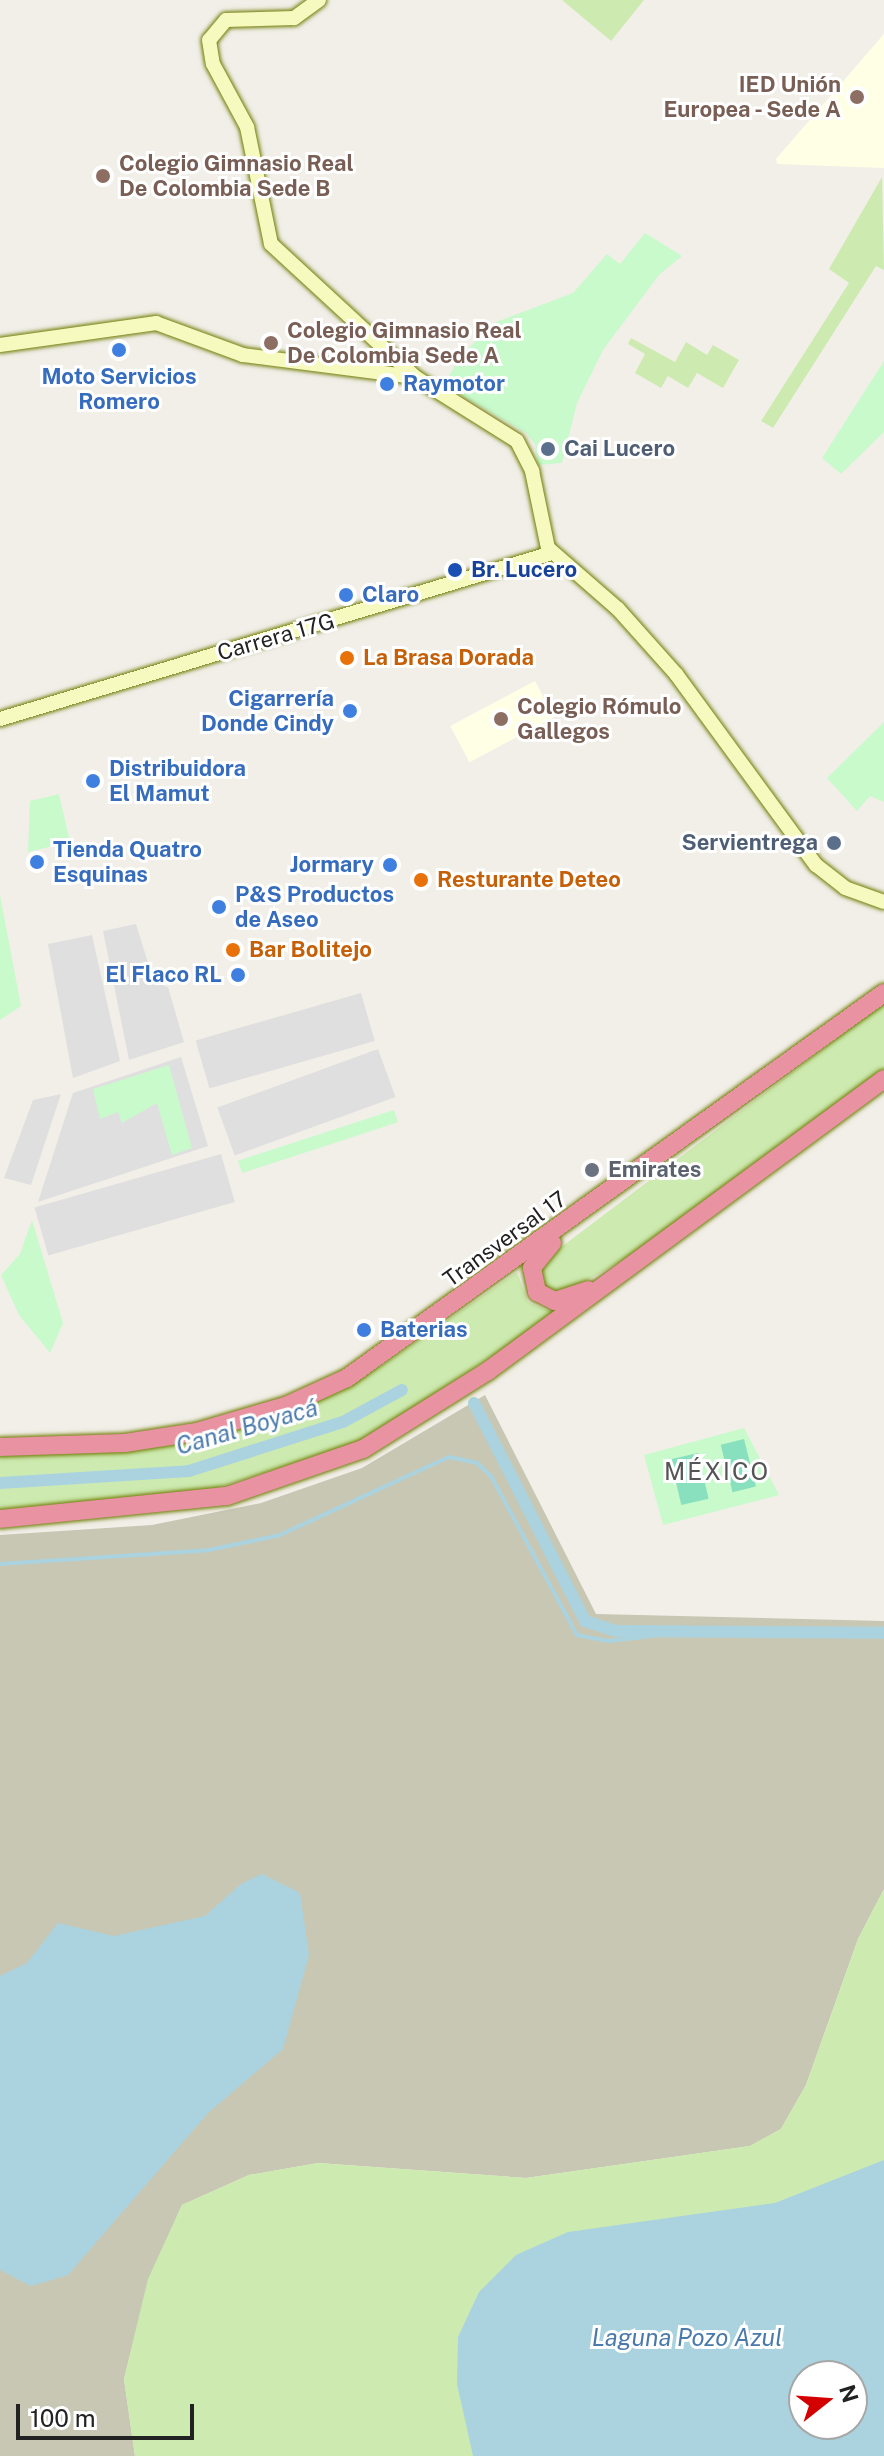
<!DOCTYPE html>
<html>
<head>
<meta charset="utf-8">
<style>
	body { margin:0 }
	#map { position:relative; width:884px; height:2456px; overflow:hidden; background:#f2efe9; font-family:"Public Sans",sans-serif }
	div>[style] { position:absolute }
	.residential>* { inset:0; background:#e0dfdf; transform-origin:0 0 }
	.education>* { inset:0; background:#ffffe5; transform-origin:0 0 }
	.construction>* { inset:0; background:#c7c7b4 }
	.grass>* { inset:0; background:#cdebb0 }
	.park>* { inset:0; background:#c8facc; transform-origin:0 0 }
	.pitch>* { inset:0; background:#88e0be; transform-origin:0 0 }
	.water>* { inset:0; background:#aad3df }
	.stream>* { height:4px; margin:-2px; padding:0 2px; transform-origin:2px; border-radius:2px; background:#aad3df }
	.canal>* { height:12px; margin:-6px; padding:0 6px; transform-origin:6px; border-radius:6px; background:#aad3df }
	.roads { filter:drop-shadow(0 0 2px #707d05) drop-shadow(0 0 2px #707d05) }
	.secondary>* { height:14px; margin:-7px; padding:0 7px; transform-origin:7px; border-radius:7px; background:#f7fabf }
	.highway>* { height:18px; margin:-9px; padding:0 9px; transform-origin:9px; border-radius:9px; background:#e892a2 }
	.dots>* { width:22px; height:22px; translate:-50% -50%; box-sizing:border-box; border:4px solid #fff; border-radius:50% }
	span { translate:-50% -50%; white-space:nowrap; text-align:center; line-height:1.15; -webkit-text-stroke:6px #fff; paint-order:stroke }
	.education-label { font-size:22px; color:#785e54; font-weight:700 }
	.right { translate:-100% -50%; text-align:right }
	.left { translate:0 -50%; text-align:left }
	.shop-label { font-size:22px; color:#366cbe; font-weight:700 }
	.service-label { font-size:22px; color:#4e5e75; font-weight:700 }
	.transit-label { font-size:22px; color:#164399; font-weight:700 }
	.street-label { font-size:22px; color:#222 }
	.food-label { font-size:22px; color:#c56008; font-weight:700 }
	.worship-label { font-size:22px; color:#5b616d; font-weight:700 }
	.water-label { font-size:24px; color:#4a7aab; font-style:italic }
	.neighbourhood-label { font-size:24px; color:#555; letter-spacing:2px }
	.north { position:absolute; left:788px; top:2360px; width:80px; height:80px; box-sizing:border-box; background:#fff; border:2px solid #a7a7a7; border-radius:50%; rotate:73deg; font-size:22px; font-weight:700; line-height:32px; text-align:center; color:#222 }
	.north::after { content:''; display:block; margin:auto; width:28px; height:36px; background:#d40000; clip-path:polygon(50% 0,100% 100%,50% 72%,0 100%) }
	.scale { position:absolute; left:16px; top:2404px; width:178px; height:36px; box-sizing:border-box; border:4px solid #222; border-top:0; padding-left:10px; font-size:24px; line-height:28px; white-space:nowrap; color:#222; -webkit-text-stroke:6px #fff; paint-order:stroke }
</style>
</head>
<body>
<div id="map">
	<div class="residential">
		<i style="clip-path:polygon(136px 924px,154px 982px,168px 987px,184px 1042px,129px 1060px,103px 931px)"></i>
		<i style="clip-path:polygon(92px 935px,120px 1061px,73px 1078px,48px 944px)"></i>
		<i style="left:361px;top:993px;width:50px;height:172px;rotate:74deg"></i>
		<i style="left:378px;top:1049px;width:51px;height:171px;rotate:70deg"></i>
		<i style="clip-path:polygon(181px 1057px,208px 1146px,38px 1202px,73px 1093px)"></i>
		<i style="clip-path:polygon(61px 1094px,31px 1185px,4px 1178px,33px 1100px)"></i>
		<i style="left:221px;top:1154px;width:50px;height:194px;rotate:74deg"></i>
	</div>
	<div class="education">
		<i style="clip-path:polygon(884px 34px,884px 168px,777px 164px,776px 159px)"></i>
		<i style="left:535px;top:681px;width:41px;height:96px;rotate:62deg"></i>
	</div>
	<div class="construction">
		<i style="clip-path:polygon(485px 1395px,596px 1614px,884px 1621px,884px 1889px,858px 1939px,806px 2085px,781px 2129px,750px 2146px,526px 2178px,318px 2163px,249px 2175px,182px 2205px,149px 2279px,124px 2379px,135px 2456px,0 2456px,0 1535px,152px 1525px,261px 1503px,362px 1468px)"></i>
	</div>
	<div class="grass">
		<i style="clip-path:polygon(562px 0,644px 0,611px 41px)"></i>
		<i style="clip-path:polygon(882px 177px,884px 270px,876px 266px,773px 428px,761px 421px,849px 283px,829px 269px)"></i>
		<i style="clip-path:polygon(631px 338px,675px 362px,686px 342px,707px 355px,713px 345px,739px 360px,723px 388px,697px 373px,688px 388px,668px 376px,661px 388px,635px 373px,645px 354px,628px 344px)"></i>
		<i style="clip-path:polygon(884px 1003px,884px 1069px,643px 1248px,574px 1288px,556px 1293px,545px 1287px,540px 1267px,556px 1251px)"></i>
		<i style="clip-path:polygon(517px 1272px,528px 1302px,556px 1314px,363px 1441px,194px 1495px,0 1511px,0 1456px,130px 1451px,191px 1442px,288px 1414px,383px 1365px)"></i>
		<i style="clip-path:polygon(evenodd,884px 1889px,884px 2456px,135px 2456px,124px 2379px,148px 2279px,182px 2205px,249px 2175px,318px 2163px,526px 2178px,750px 2146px,781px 2129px,806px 2085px,858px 1939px,884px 1889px,804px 2376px,852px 2376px,852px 2424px,804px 2424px,804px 2376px)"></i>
	</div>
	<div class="park">
		<i style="clip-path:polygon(645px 233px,682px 256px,659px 275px,603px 350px,577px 403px,562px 463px,538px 465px,535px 444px,526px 433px,444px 385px,461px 355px,496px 322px,573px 293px,607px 254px,620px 264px)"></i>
		<i style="clip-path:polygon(884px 361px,884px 432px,841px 474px,822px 458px)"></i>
		<i style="clip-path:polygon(884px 722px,884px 802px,870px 796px,857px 811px,827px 778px)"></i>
		<i style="clip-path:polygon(59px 794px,70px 842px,28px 852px,30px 801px)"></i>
		<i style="clip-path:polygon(0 895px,21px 1006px,0 1020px)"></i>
		<i style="clip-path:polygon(169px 1065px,192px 1148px,172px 1155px,157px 1103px,122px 1123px,118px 1112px,100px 1119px,93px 1089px)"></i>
		<i style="left:394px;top:1110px;width:13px;height:164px;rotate:72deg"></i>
		<i style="clip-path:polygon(32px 1220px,63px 1323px,50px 1353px,19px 1315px,1px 1275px,20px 1254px)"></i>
		<i style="clip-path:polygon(744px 1428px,779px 1495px,663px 1525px,644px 1455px)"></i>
	</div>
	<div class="pitch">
		<i style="left:744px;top:1439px;width:49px;height:24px;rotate:76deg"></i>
		<i style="left:698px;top:1453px;width:47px;height:28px;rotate:77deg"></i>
	</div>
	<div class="water">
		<i style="clip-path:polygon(262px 1874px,300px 1893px,309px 1955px,283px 2049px,208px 2113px,68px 2275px,31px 2286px,0 2270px,0 1976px,27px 1963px,58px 1923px,114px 1936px,205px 1916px,241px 1884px)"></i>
		<i style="clip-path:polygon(evenodd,884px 2160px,884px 2456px,473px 2456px,457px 2384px,458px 2337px,479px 2292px,516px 2255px,568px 2232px,775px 2203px,884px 2160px,852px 2376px,852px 2424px,804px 2424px,804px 2376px,852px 2376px)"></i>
	</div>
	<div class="stream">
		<i style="left:0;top:1564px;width:209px;rotate:-3.8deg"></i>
		<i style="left:209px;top:1550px;width:73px;rotate:-11.9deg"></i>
		<i style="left:280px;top:1535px;width:186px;rotate:-24.8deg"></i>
		<i style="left:449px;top:1457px;width:29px;rotate:12deg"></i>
		<i style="left:477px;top:1463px;width:19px;rotate:43deg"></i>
		<i style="left:491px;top:1476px;width:181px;rotate:61.6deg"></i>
		<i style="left:577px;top:1635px;width:33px;rotate:11deg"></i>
		<i style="left:609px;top:1641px;width:93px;rotate:-6.8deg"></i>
	</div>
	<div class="canal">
		<i style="left:474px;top:1403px;width:245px;rotate:63deg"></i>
		<i style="left:585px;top:1621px;width:33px;rotate:18deg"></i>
		<i style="left:616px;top:1631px;width:268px;rotate:0.4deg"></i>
		<i style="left:0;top:1483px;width:189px;rotate:-3.6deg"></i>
		<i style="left:189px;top:1471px;width:162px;rotate:-17.7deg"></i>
		<i style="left:343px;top:1422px;width:67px;rotate:-28.5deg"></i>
	</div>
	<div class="roads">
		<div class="secondary">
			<i style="left:319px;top:0;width:31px;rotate:144deg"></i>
			<i style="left:294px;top:18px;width:68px;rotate:178.3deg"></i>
			<i style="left:226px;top:20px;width:26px;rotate:130deg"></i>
			<i style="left:209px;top:40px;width:24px;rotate:81deg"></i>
			<i style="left:213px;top:64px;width:72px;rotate:61.6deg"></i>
			<i style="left:247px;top:127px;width:119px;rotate:78.4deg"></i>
			<i style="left:271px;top:244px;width:196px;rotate:42.7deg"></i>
			<i style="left:415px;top:377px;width:120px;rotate:32.1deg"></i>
			<i style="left:517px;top:441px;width:34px;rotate:63deg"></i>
			<i style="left:532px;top:471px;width:79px;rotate:78.3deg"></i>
			<i style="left:548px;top:548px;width:93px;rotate:41.1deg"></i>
			<i style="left:618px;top:609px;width:87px;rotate:48.3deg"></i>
			<i style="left:676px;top:674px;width:237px;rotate:53.8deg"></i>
			<i style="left:816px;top:865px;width:37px;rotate:38deg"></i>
			<i style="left:845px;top:888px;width:41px;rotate:19.7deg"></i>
			<i style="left:0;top:345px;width:158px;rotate:-8deg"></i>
			<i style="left:156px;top:323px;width:93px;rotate:20.2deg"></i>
			<i style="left:243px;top:355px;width:172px;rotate:7.3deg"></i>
			<i style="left:0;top:719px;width:576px;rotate:-16.74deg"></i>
		</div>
		<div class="highway">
			<i style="left:552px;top:1243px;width:32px;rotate:129deg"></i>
			<i style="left:532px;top:1268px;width:25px;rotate:78deg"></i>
			<i style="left:537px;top:1292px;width:20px;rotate:27deg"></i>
			<i style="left:555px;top:1301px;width:35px;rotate:-18deg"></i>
			<i style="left:0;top:1447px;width:125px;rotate:-1.8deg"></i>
			<i style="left:125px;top:1443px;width:73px;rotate:-8.7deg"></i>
			<i style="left:197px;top:1432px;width:95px;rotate:-16.5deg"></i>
			<i style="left:288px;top:1405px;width:65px;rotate:-24.6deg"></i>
			<i style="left:347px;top:1378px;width:661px;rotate:-35.64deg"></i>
			<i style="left:0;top:1519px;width:228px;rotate:-5.8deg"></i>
			<i style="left:227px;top:1496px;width:144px;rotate:-19.1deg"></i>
			<i style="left:363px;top:1449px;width:147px;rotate:-32deg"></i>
			<i style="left:488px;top:1371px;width:492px;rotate:-36.4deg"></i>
		</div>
	</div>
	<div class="dots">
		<i style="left:857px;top:97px;background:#8d6e63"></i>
		<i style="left:103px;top:176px;background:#8d6e63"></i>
		<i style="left:271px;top:343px;background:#8d6e63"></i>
		<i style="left:119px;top:350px;background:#3f7fe0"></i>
		<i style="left:387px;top:384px;background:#3f7fe0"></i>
		<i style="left:548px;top:449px;background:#5c6f8a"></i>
		<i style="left:455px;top:570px;background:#1a4fb4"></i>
		<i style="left:346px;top:595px;background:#3f7fe0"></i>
		<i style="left:347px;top:658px;background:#e8710a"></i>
		<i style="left:350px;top:711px;background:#3f7fe0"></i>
		<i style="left:501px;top:719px;background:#8d6e63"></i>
		<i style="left:93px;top:781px;background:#3f7fe0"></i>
		<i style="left:834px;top:843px;background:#5c6f8a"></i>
		<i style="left:37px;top:862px;background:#3f7fe0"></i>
		<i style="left:390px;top:865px;background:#3f7fe0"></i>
		<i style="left:421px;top:880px;background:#e8710a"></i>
		<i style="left:219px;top:907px;background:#3f7fe0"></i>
		<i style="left:233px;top:950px;background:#e8710a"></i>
		<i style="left:238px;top:975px;background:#3f7fe0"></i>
		<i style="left:592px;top:1170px;background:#6b7280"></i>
		<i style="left:364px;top:1330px;background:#3f7fe0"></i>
	</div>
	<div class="education-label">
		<span class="right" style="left:841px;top:97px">IED Unión<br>Europea - Sede A</span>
		<span class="left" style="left:119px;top:176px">Colegio Gimnasio Real<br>De Colombia Sede B</span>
		<span class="left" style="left:287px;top:343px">Colegio Gimnasio Real<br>De Colombia Sede A</span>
		<span class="left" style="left:517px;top:719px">Colegio Rómulo<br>Gallegos</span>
	</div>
	<div class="shop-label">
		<span style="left:119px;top:389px">Moto Servicios<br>Romero</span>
		<span class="left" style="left:403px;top:384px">Raymotor</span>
		<span class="left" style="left:362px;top:595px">Claro</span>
		<span class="right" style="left:334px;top:711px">Cigarrería<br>Donde Cindy</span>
		<span class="left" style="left:109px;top:781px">Distribuidora<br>El Mamut</span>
		<span class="left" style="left:53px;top:862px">Tienda Quatro<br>Esquinas</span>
		<span class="right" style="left:374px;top:865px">Jormary</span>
		<span class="left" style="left:235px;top:907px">P&amp;S Productos<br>de Aseo</span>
		<span class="right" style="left:222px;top:975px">El Flaco RL</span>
		<span class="left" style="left:380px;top:1330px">Baterias</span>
	</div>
	<div class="service-label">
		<span class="left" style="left:564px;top:449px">Cai Lucero</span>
		<span class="right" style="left:818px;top:843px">Servientrega</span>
	</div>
	<div class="transit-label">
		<span class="left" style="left:471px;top:570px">Br. Lucero</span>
	</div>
	<div class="street-label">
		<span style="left:276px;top:637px;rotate:-16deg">Carrera 17G</span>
		<span style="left:505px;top:1239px;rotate:-36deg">Transversal 17</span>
	</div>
	<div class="food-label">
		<span class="left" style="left:363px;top:658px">La Brasa Dorada</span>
		<span class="left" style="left:437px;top:880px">Resturante Deteo</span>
		<span class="left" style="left:249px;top:950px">Bar Bolitejo</span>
	</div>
	<div class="worship-label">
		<span class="left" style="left:608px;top:1170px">Emirates</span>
	</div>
	<div class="water-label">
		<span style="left:247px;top:1427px;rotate:-16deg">Canal Boyacá</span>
		<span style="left:687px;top:2338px">Laguna Pozo Azul</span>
	</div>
	<div class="neighbourhood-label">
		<span style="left:717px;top:1472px">MÉXICO</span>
	</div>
	<div class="north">N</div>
	<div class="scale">100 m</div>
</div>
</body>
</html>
